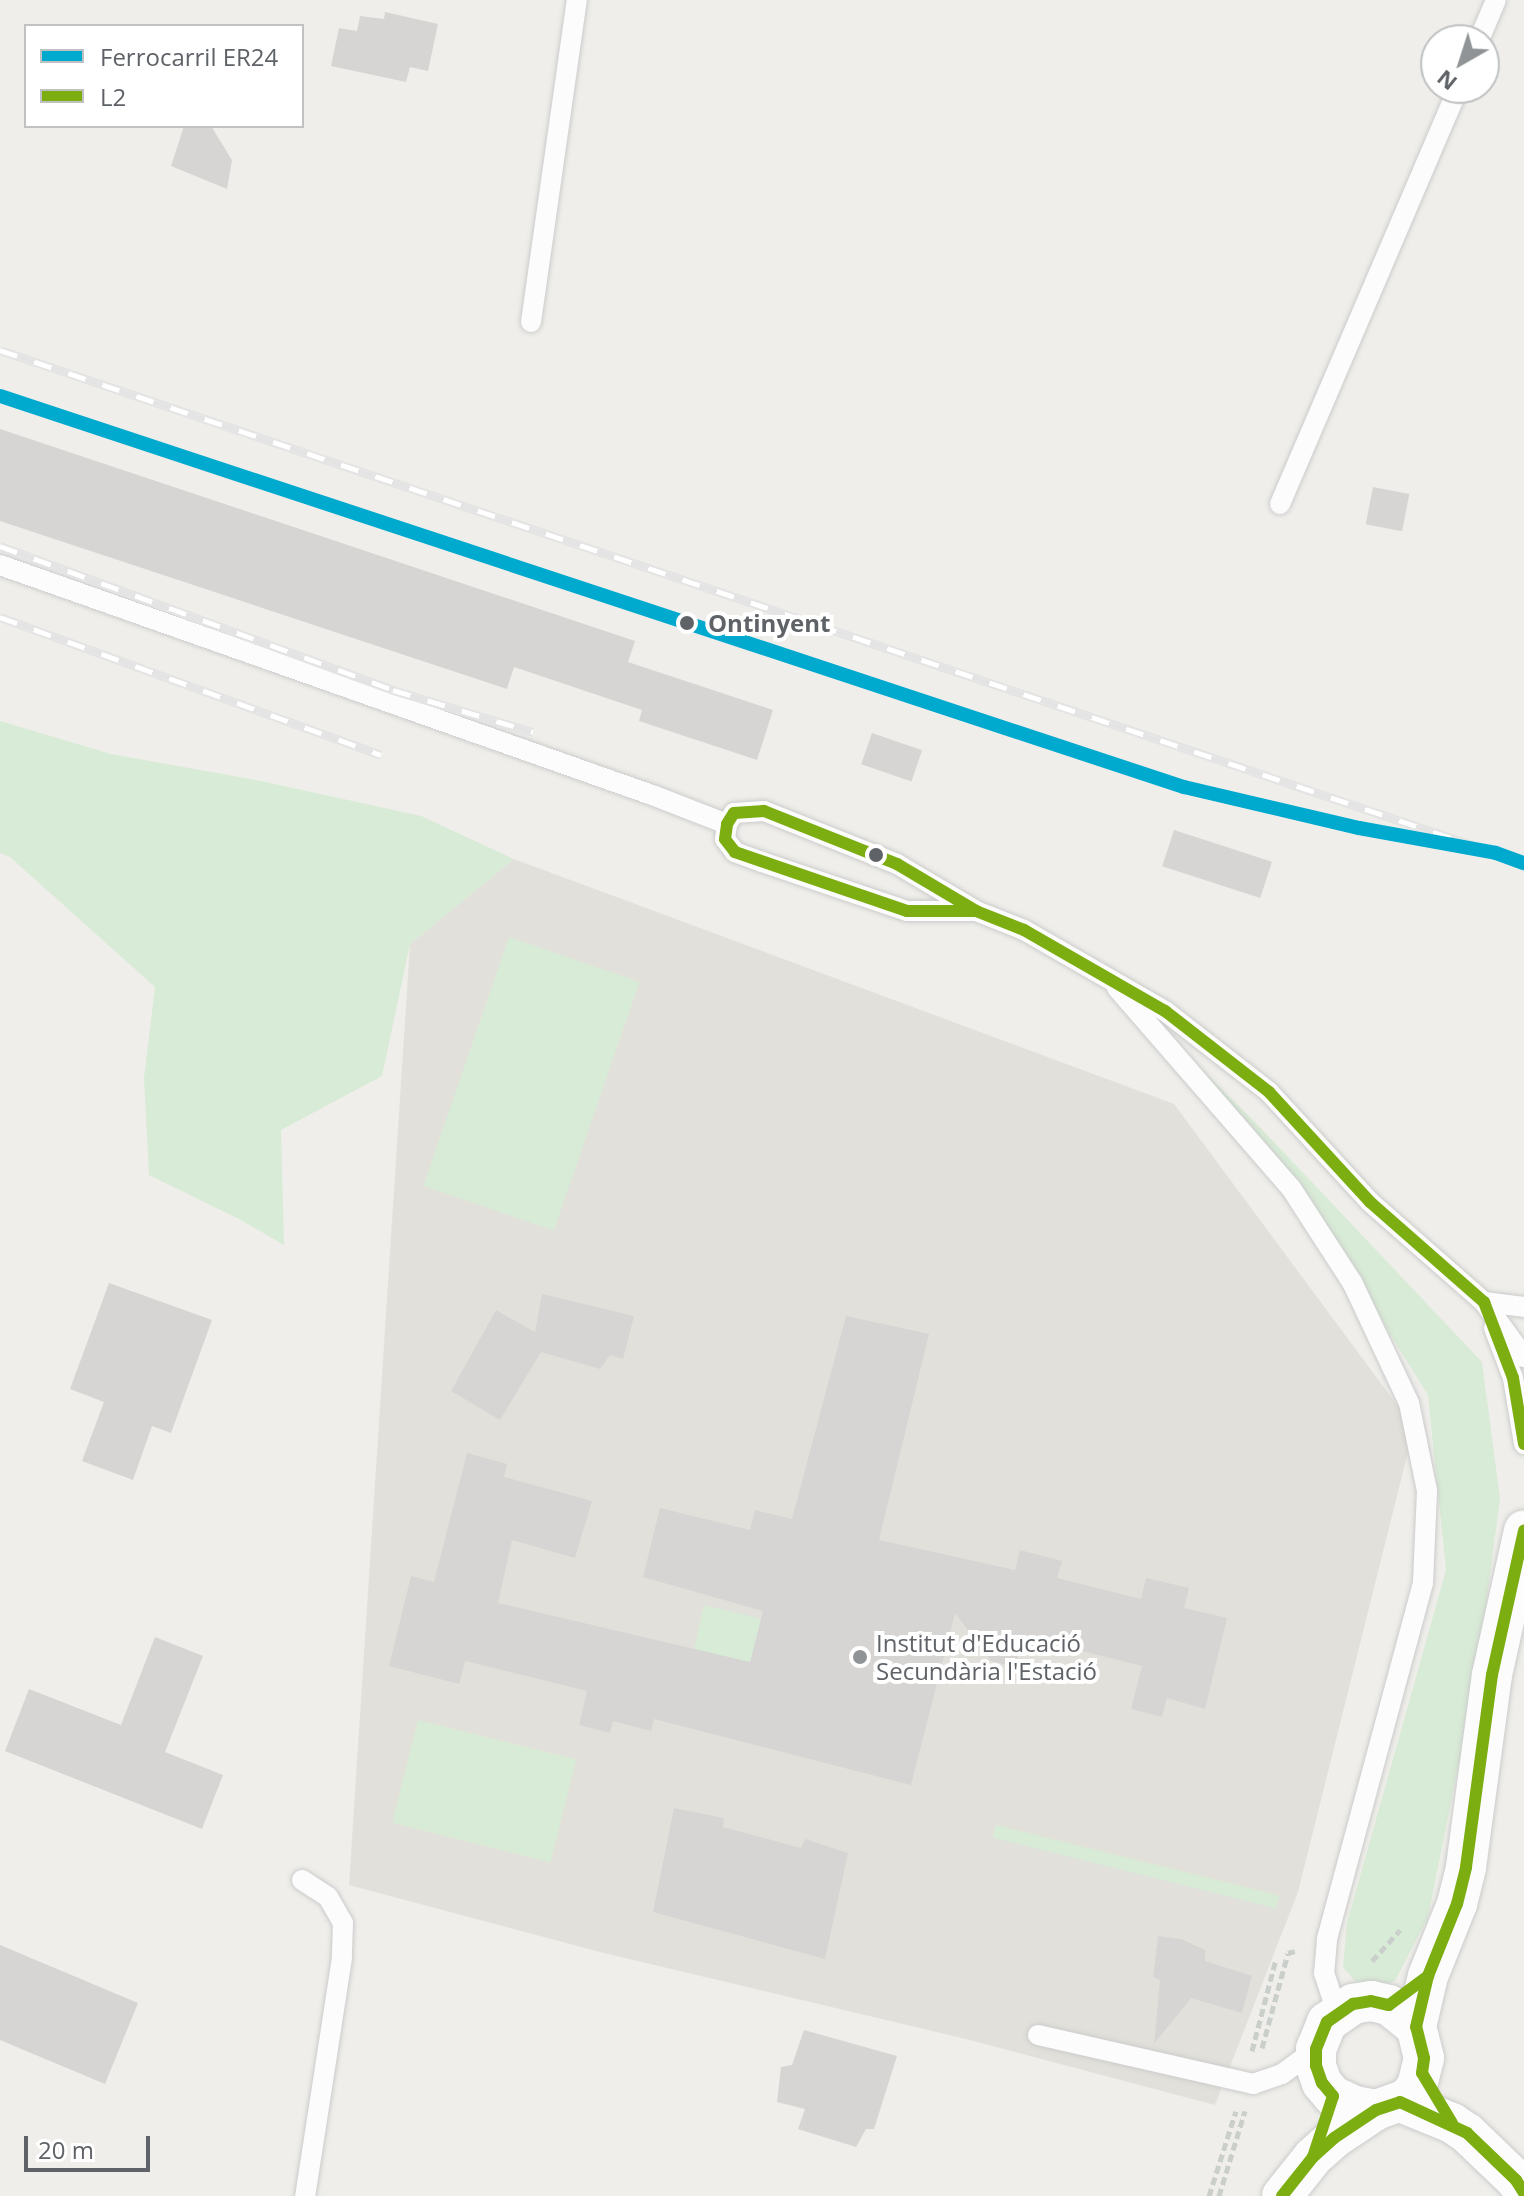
<!DOCTYPE html>
<html>
<head>
<meta charset="utf-8">
<style>
	body { margin:0 }
	#map { position:relative; width:1524px; height:2196px; overflow:hidden; background:#efeeea; font-family:"Open Sans",sans-serif }
	div>[style] { position:absolute }
	.education>* { inset:0; background:#e2e0da }
	.green>* { inset:0; background:#d8ebd6; transform-origin:0 0 }
	.building>* { inset:0; background:#d6d5d3; transform-origin:0 0 }
	.path>* { height:5px; margin-top:-2.5px; transform-origin:0; background:repeating-linear-gradient(90deg,#cacfcc 0 8px,transparent 0 12px) }
	.roads { filter:drop-shadow(0 0 2px #cbcccc) drop-shadow(0 0 2px #cbcccc) }
	.lane>* { height:20px; margin:-10px; padding:0 10px; transform-origin:10px; border-radius:10px; background:#fdfcfc }
	.street>* { height:40px; margin:-20px; padding:0 20px; transform-origin:20px; border-radius:20px; background:#fdfcfc }
	.rail>* { height:9px; margin-top:-4.5px; transform-origin:0; background:repeating-linear-gradient(90deg,#fff 0 18px,#e4e4e4 0 36px); box-sizing:border-box; border-block:2px solid #e4e4e4 }
	.bus-1>* { height:12px; margin:-6px; padding:0 6px; transform-origin:6px; border-radius:6px; background:#7cae12 }
	.rail-1>* { height:14px; margin:-7px; padding:0 7px; transform-origin:7px; border-radius:7px; background:#00a9ce }
	.dots>* { width:22px; height:22px; translate:-50% -50%; box-sizing:border-box; border:4px solid #fff; border-radius:50% }
	span { translate:-50% -50%; white-space:nowrap; text-align:center; line-height:1.15; -webkit-text-stroke:8px #fff; paint-order:stroke }
	.stop-label { font-size:24px; color:#5f6368; font-weight:700 }
	.left { translate:0 -50%; text-align:left }
	.poi-label { font-size:24px; color:#5f6368 }
	.legend { position:absolute; left:24px; top:24px; width:280px; height:104px; box-sizing:border-box; background:#fff; border:2px solid #bfc1c3; margin:0; padding:10px 14px; list-style:none; font-size:24px; color:#5f6368 }
	.legend li { display:flex; align-items:center; gap:16px; height:40px }
	.legend b { width:40px; border:2px solid #bfc1c3 }
	.north { position:absolute; left:1420px; top:24px; width:80px; height:80px; box-sizing:border-box; background:#fff; border:2px solid #bfc1c3; border-radius:50%; rotate:219deg; font-size:22px; font-weight:700; line-height:32px; text-align:center; color:#5f6368 }
	.north::after { content:''; display:block; margin:auto; width:28px; height:36px; background:#919496; clip-path:polygon(50% 0,100% 100%,50% 72%,0 100%) }
	.scale { position:absolute; left:24px; top:2136px; width:126px; height:36px; box-sizing:border-box; border:4px solid #5f6368; border-top:0; padding-left:10px; font-size:24px; line-height:28px; white-space:nowrap; color:#5f6368; -webkit-text-stroke:6px #fff; paint-order:stroke }
</style>
</head>
<body>
<div id="map">
	<div class="education">
		<i style="clip-path:polygon(514px 859px,1174px 1104px,1414px 1428px,1298px 1892px,1215px 2105px,966px 2039px,604px 1953px,349px 1885px,410px 944px)"></i>
	</div>
	<div class="green">
		<i style="clip-path:polygon(0 721px,111px 754px,261px 781px,421px 816px,514px 859px,410px 944px,382px 1076px,281px 1130px,284px 1245px,241px 1220px,149px 1175px,144px 1078px,155px 987px,10px 857px,0 853px)"></i>
		<i style="left:509px;top:937px;width:138px;height:263px;rotate:19deg"></i>
		<i style="clip-path:polygon(1195px 1063px,1255px 1122px,1482px 1362px,1500px 1499px,1477px 1673px,1428px 1917px,1395px 1981px,1365px 1993px,1343px 1967px,1347px 1923px,1446px 1570px,1428px 1395px,1300px 1190px)"></i>
		<i style="clip-path:polygon(704px 1605px,767px 1620px,754px 1675px,688px 1677px)"></i>
		<i style="left:418px;top:1720px;width:163px;height:106px;rotate:14deg"></i>
		<i style="left:996px;top:1825px;width:292px;height:13px;rotate:14deg"></i>
	</div>
	<div class="building">
		<i style="clip-path:polygon(385px 12px,438px 24px,428px 71px,410px 67px,406px 82px,331px 66px,339px 28px,357px 31px,360px 16px,384px 19px)"></i>
		<i style="clip-path:polygon(184px 126px,211px 126px,232px 160px,227px 189px,171px 166px)"></i>
		<i style="clip-path:polygon(0 429px,635px 641px,628px 662px,773px 710px,757px 760px,639px 721px,642px 710px,514px 667px,507px 689px,0 521px)"></i>
		<i style="left:1373px;top:487px;width:37px;height:38px;rotate:11deg"></i>
		<i style="left:872px;top:733px;width:53px;height:33px;rotate:19deg"></i>
		<i style="left:1174px;top:830px;width:103px;height:38px;rotate:18deg"></i>
		<i style="clip-path:polygon(109px 1283px,212px 1320px,171px 1433px,152px 1426px,133px 1480px,82px 1461px,104px 1402px,70px 1389px)"></i>
		<i style="clip-path:polygon(542px 1294px,634px 1316px,623px 1359px,610px 1355px,600px 1369px,541px 1352px,500px 1420px,451px 1391px,496px 1310px,535px 1332px)"></i>
		<i style="clip-path:polygon(846px 1316px,929px 1334px,879px 1540px,1015px 1570px,1020px 1550px,1062px 1561px,1057px 1578px,1141px 1599px,1146px 1578px,1189px 1588px,1184px 1608px,1227px 1618px,1205px 1709px,1167px 1698px,1162px 1717px,1131px 1709px,1142px 1666px,1022px 1636px,1015px 1667px,991px 1661px,955px 1613px,911px 1785px,654px 1719px,651px 1731px,613px 1721px,610px 1733px,579px 1725px,587px 1691px,465px 1661px,459px 1684px,389px 1666px,411px 1576px,434px 1582px,467px 1453px,507px 1464px,504px 1477px,592px 1501px,575px 1558px,512px 1540px,498px 1603px,750px 1662px,763px 1611px,643px 1577px,660px 1508px,750px 1530px,755px 1510px,792px 1519px)"></i>
		<i style="clip-path:polygon(155px 1637px,203px 1656px,165px 1752px,223px 1775px,202px 1829px,5px 1751px,29px 1689px,121px 1725px)"></i>
		<i style="clip-path:polygon(674px 1808px,724px 1818px,723px 1827px,801px 1848px,805px 1839px,848px 1853px,825px 1959px,653px 1912px)"></i>
		<i style="clip-path:polygon(1158px 1936px,1181px 1939px,1205px 1950px,1205px 1961px,1252px 1976px,1242px 2013px,1191px 1998px,1154px 2044px,1160px 1980px,1153px 1977px)"></i>
		<i style="clip-path:polygon(0 1945px,138px 2003px,105px 2084px,0 2040px)"></i>
		<i style="clip-path:polygon(804px 2030px,897px 2056px,874px 2129px,866px 2129px,856px 2147px,798px 2129px,805px 2109px,777px 2102px,781px 2067px,792px 2065px)"></i>
	</div>
	<div class="path">
		<i style="left:1372px;top:1961px;width:42px;rotate:-47.9deg"></i>
		<i style="left:1262px;top:2048px;width:98px;rotate:-74.7deg"></i>
		<i style="left:1288px;top:1953px;width:7px;rotate:-16deg"></i>
		<i style="left:1252px;top:2051px;width:95px;rotate:-75.4deg"></i>
		<i style="left:1209px;top:2196px;width:89px;rotate:-72.4deg"></i>
		<i style="left:1219px;top:2196px;width:89px;rotate:-73deg"></i>
	</div>
	<div class="roads">
		<div class="lane">
			<i style="left:1479px;top:40px;width:43px;rotate:-67deg"></i>
			<i style="left:531px;top:322px;width:325px;rotate:-81.9deg"></i>
			<i style="left:1280px;top:504px;width:452px;rotate:-66.8deg"></i>
			<i style="left:0;top:565px;width:695px;rotate:19.43deg"></i>
			<i style="left:655px;top:796px;width:77px;rotate:21.3deg"></i>
			<i style="left:976px;top:911px;width:69px;rotate:180deg"></i>
			<i style="left:907px;top:911px;width:153px;rotate:-161.3deg"></i>
			<i style="left:762px;top:862px;width:29px;rotate:-160deg"></i>
			<i style="left:735px;top:852px;width:16px;rotate:-128deg"></i>
			<i style="left:725px;top:839px;width:15px;rotate:-82deg"></i>
			<i style="left:727px;top:824px;width:13px;rotate:-58deg"></i>
			<i style="left:734px;top:813px;width:30px;rotate:-4deg"></i>
			<i style="left:764px;top:811px;width:143px;rotate:21.7deg"></i>
			<i style="left:897px;top:864px;width:92px;rotate:30.7deg"></i>
			<i style="left:976px;top:911px;width:52px;rotate:21.6deg"></i>
			<i style="left:1024px;top:930px;width:163px;rotate:29.9deg"></i>
			<i style="left:1165px;top:1011px;width:132px;rotate:37.9deg"></i>
			<i style="left:1269px;top:1092px;width:149px;rotate:47.4deg"></i>
			<i style="left:1370px;top:1202px;width:152px;rotate:41.3deg"></i>
			<i style="left:1484px;top:1302px;width:68px;rotate:54deg"></i>
			<i style="left:1117px;top:988px;width:265px;rotate:49deg"></i>
			<i style="left:1291px;top:1188px;width:114px;rotate:57.1deg"></i>
			<i style="left:1353px;top:1284px;width:132px;rotate:64.8deg"></i>
			<i style="left:1409px;top:1403px;width:90px;rotate:78.4deg"></i>
			<i style="left:1427px;top:1491px;width:92px;rotate:92.5deg"></i>
			<i style="left:1423px;top:1583px;width:370px;rotate:105.1deg"></i>
			<i style="left:1327px;top:1940px;width:33px;rotate:95deg"></i>
			<i style="left:1324px;top:1973px;width:41px;rotate:71.6deg"></i>
			<i style="left:1484px;top:1302px;width:40px;rotate:7.1deg"></i>
			<i style="left:1494px;top:1328px;width:53px;rotate:69.2deg"></i>
			<i style="left:1513px;top:1378px;width:67px;rotate:80.5deg"></i>
			<i style="left:302px;top:1880px;width:31px;rotate:33deg"></i>
			<i style="left:328px;top:1897px;width:30px;rotate:60deg"></i>
			<i style="left:343px;top:1923px;width:35px;rotate:92deg"></i>
			<i style="left:342px;top:1958px;width:241px;rotate:98.8deg"></i>
			<i style="left:1038px;top:2035px;width:221px;rotate:12.8deg"></i>
			<i style="left:1253px;top:2084px;width:31px;rotate:-19deg"></i>
			<i style="left:1282px;top:2074px;width:42px;rotate:-36.3deg"></i>
		</div>
		<div class="street">
			<i style="left:1416px;top:2027px;width:52px;rotate:-76.8deg"></i>
			<i style="left:1428px;top:1976px;width:78px;rotate:-68.1deg"></i>
			<i style="left:1457px;top:1904px;width:38px;rotate:-76deg"></i>
			<i style="left:1466px;top:1867px;width:194px;rotate:-82.3deg"></i>
			<i style="left:1492px;top:1675px;width:148px;rotate:-77.5deg"></i>
			<i style="left:1400px;top:2102px;width:56px;rotate:22deg"></i>
			<i style="left:1452px;top:2123px;width:18px;rotate:34deg"></i>
			<i style="left:1467px;top:2133px;width:68px;rotate:43.8deg"></i>
			<i style="left:1516px;top:2180px;width:15px;rotate:58deg"></i>
			<i style="left:1282px;top:2196px;width:50px;rotate:-51.5deg"></i>
			<i style="left:1313px;top:2157px;width:28px;rotate:-42deg"></i>
			<i style="left:1334px;top:2138px;width:50px;rotate:-33.7deg"></i>
			<i style="left:1376px;top:2110px;width:33px;rotate:-20deg"></i>
			<i style="left:1407px;top:2099px;width:16px;rotate:-52deg"></i>
			<i style="left:1417px;top:2086px;width:29px;rotate:-76deg"></i>
			<i style="left:1424px;top:2058px;width:32px;rotate:-104deg"></i>
			<i style="left:1416px;top:2027px;width:35px;rotate:-141deg"></i>
			<i style="left:1389px;top:2005px;width:18px;rotate:-167deg"></i>
			<i style="left:1371px;top:2001px;width:18px;rotate:171deg"></i>
			<i style="left:1353px;top:2004px;width:32px;rotate:145deg"></i>
			<i style="left:1327px;top:2022px;width:29px;rotate:112deg"></i>
			<i style="left:1316px;top:2049px;width:17px;rotate:90deg"></i>
			<i style="left:1316px;top:2066px;width:18px;rotate:71deg"></i>
			<i style="left:1322px;top:2083px;width:17px;rotate:50deg"></i>
			<i style="left:1333px;top:2096px;width:23px;rotate:25deg"></i>
			<i style="left:1354px;top:2106px;width:22px;rotate:10deg"></i>
		</div>
	</div>
	<div class="rail">
		<i style="left:0;top:350px;width:1578px;rotate:18.58deg"></i>
		<i style="left:0;top:546px;width:419px;rotate:20.1deg"></i>
		<i style="left:393px;top:690px;width:146px;rotate:16.7deg"></i>
		<i style="left:0;top:617px;width:405px;rotate:19.9deg"></i>
	</div>
	<div class="bus-1">
		<i style="left:764px;top:811px;width:143px;rotate:21.7deg"></i>
		<i style="left:897px;top:864px;width:92px;rotate:30.7deg"></i>
		<i style="left:976px;top:911px;width:69px;rotate:180deg"></i>
		<i style="left:907px;top:911px;width:182px;rotate:-161.1deg"></i>
		<i style="left:735px;top:852px;width:16px;rotate:-128deg"></i>
		<i style="left:725px;top:839px;width:15px;rotate:-82deg"></i>
		<i style="left:727px;top:824px;width:13px;rotate:-58deg"></i>
		<i style="left:734px;top:813px;width:30px;rotate:-4deg"></i>
		<i style="left:976px;top:911px;width:52px;rotate:21.6deg"></i>
		<i style="left:1024px;top:930px;width:163px;rotate:29.9deg"></i>
		<i style="left:1165px;top:1011px;width:132px;rotate:37.9deg"></i>
		<i style="left:1269px;top:1092px;width:149px;rotate:47.4deg"></i>
		<i style="left:1370px;top:1202px;width:152px;rotate:41.3deg"></i>
		<i style="left:1484px;top:1302px;width:81px;rotate:69.1deg"></i>
		<i style="left:1513px;top:1378px;width:67px;rotate:80.5deg"></i>
		<i style="left:1452px;top:2123px;width:58px;rotate:-121deg"></i>
		<i style="left:1422px;top:2073px;width:15px;rotate:-82deg"></i>
		<i style="left:1424px;top:2058px;width:32px;rotate:-104deg"></i>
		<i style="left:1416px;top:2027px;width:52px;rotate:-76.8deg"></i>
		<i style="left:1428px;top:1976px;width:78px;rotate:-68.1deg"></i>
		<i style="left:1457px;top:1904px;width:38px;rotate:-76deg"></i>
		<i style="left:1466px;top:1867px;width:194px;rotate:-82.3deg"></i>
		<i style="left:1492px;top:1675px;width:148px;rotate:-77.5deg"></i>
		<i style="left:1313px;top:2157px;width:64px;rotate:-71.8deg"></i>
		<i style="left:1333px;top:2096px;width:17px;rotate:-130deg"></i>
		<i style="left:1322px;top:2083px;width:18px;rotate:-109deg"></i>
		<i style="left:1316px;top:2066px;width:17px;rotate:-90deg"></i>
		<i style="left:1316px;top:2049px;width:29px;rotate:-68deg"></i>
		<i style="left:1327px;top:2022px;width:32px;rotate:-35deg"></i>
		<i style="left:1353px;top:2004px;width:18px;rotate:-9deg"></i>
		<i style="left:1371px;top:2001px;width:18px;rotate:13deg"></i>
		<i style="left:1389px;top:2005px;width:49px;rotate:-36.6deg"></i>
		<i style="left:1282px;top:2196px;width:50px;rotate:-51.5deg"></i>
		<i style="left:1313px;top:2157px;width:28px;rotate:-42deg"></i>
		<i style="left:1334px;top:2138px;width:50px;rotate:-33.7deg"></i>
		<i style="left:1376px;top:2110px;width:25px;rotate:-18deg"></i>
		<i style="left:1400px;top:2102px;width:74px;rotate:24.8deg"></i>
		<i style="left:1467px;top:2133px;width:68px;rotate:43.8deg"></i>
		<i style="left:1516px;top:2180px;width:15px;rotate:58deg"></i>
	</div>
	<div class="rail-1">
		<i style="left:0;top:396px;width:1247px;rotate:18.28deg"></i>
		<i style="left:1184px;top:787px;width:180px;rotate:13.2deg"></i>
		<i style="left:1359px;top:828px;width:139px;rotate:10.3deg"></i>
		<i style="left:1496px;top:853px;width:30px;rotate:20deg"></i>
	</div>
	<div class="dots">
		<i style="left:687px;top:623px;background:#5f6368"></i>
		<i style="left:876px;top:855px;background:#5f6368"></i>
		<i style="left:860px;top:1657px;background:#919496"></i>
	</div>
	<div class="stop-label">
		<span class="left" style="left:708px;top:623px">Ontinyent</span>
	</div>
	<div class="poi-label">
		<span class="left" style="left:876px;top:1657px">Institut d'Educació<br>Secundària l'Estació</span>
	</div>
	<ul class="legend">
	<li><b style="height:10px;background:#00a9ce"></b>Ferrocarril ER24</li>
	<li><b style="height:10px;background:#7cae12"></b>L2</li>
	</ul>
	<div class="north">N</div>
	<div class="scale">20 m</div>
</div>
</body>
</html>
